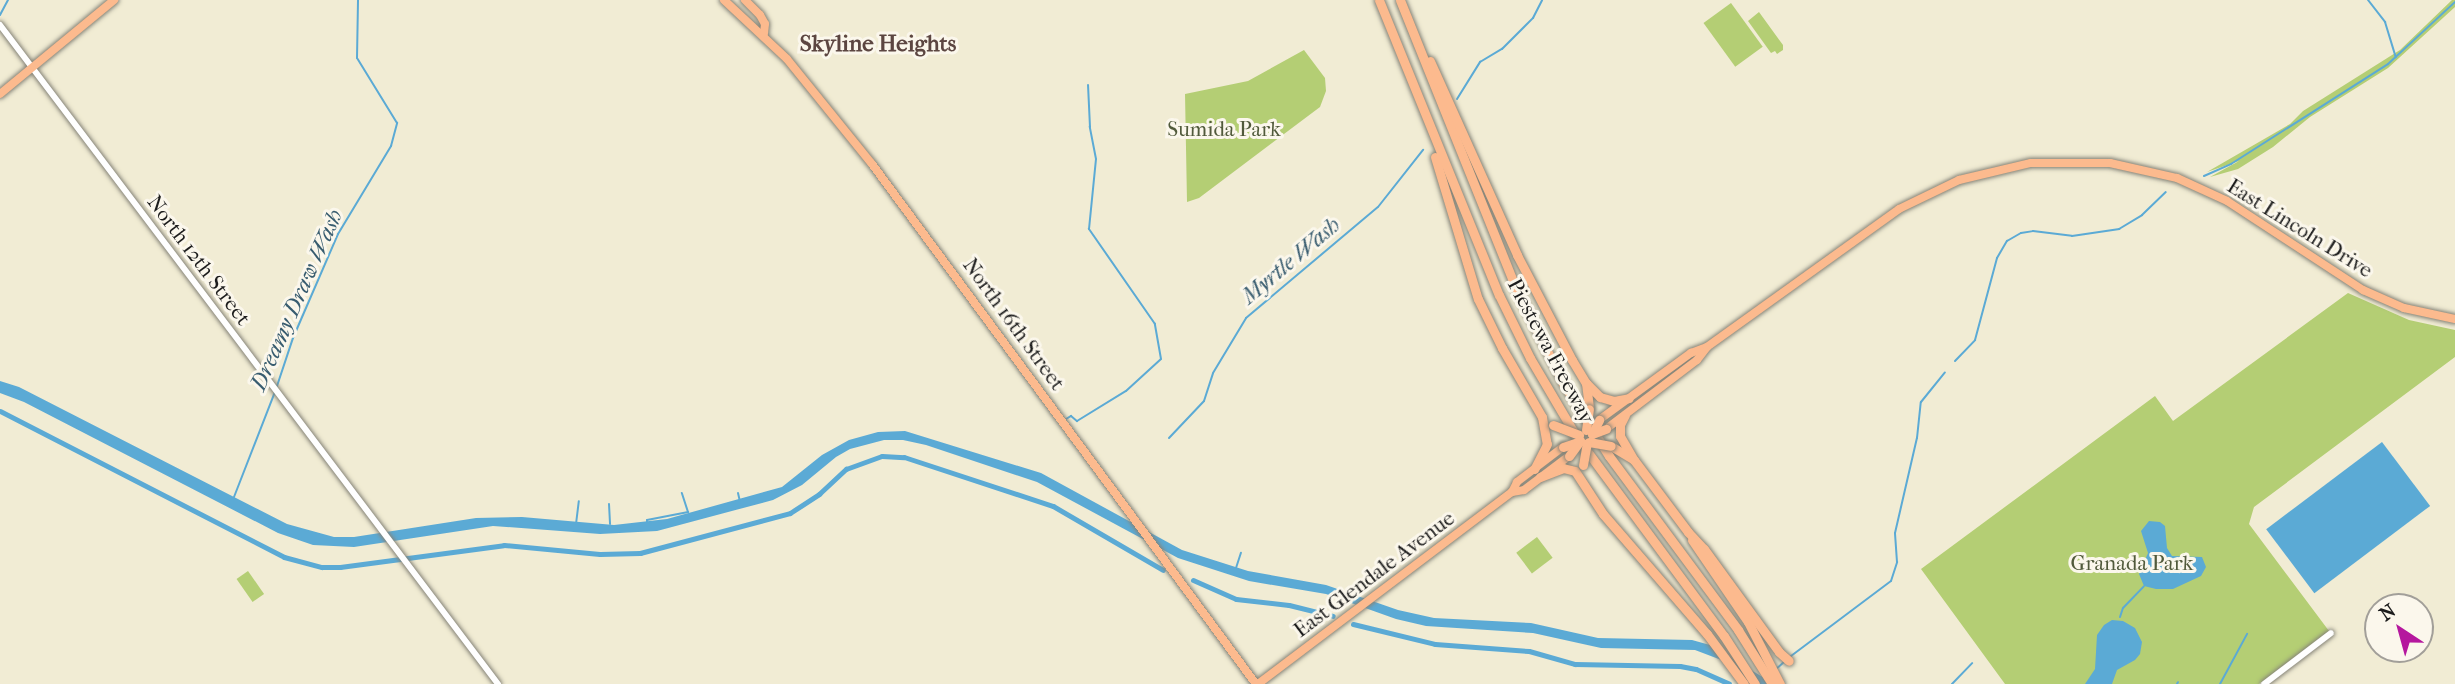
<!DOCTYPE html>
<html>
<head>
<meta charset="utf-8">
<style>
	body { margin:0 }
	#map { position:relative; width:2455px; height:684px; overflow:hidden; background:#f1ecd4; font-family:"IM FELL French Canon",serif }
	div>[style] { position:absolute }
	.green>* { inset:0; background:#b4ce74; transform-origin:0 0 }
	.water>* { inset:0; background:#5baad5; transform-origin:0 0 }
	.stream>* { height:2px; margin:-1px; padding:0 1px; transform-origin:1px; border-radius:1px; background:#5baad5 }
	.canal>* { height:5px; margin:-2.5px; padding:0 2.5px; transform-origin:2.5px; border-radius:2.5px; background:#5baad5 }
	.roads { filter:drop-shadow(0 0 2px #868478) drop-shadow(0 0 2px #868478) }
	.minor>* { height:6px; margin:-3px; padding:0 3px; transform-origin:3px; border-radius:3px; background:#fff }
	.major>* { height:8px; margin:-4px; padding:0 4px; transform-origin:4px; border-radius:4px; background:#fcba8e }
	.highway>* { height:9px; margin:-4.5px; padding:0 4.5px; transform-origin:4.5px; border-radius:4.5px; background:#fcba8e }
	.bridges { filter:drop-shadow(0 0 2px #868478) drop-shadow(0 0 2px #868478) }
	.highway-bridge>* { height:9px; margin:-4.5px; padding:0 4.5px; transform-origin:4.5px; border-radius:4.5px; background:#fcba8e }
	span { translate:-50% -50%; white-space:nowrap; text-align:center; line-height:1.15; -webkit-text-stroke:6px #fbf7ec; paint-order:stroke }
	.park-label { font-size:21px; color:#515a3b }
	.street-label { font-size:21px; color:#1c1c1c }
	.neighbourhood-label { font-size:23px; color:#5c4641; font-weight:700 }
	.water-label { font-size:23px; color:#385c6f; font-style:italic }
	.north { position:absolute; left:2364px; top:593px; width:70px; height:70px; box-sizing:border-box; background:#fbf7ec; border:2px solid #a29f99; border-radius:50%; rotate:324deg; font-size:19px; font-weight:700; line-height:28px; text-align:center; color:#1c1c1c }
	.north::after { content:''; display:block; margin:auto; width:24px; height:32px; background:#b5179e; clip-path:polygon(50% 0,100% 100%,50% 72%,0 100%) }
</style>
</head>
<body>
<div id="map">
	<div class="green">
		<i style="clip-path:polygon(2452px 0,2455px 0,2455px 7px,2388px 68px,2310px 117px,2273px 147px,2238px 169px,2210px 177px,2239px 161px,2207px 172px,2290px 124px,2303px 111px,2400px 50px)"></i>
		<i style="left:1731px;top:3px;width:54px;height:34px;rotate:54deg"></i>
		<i style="clip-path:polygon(1759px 12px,1783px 45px,1783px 50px,1777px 54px,1775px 51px,1771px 53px,1748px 21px)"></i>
		<i style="clip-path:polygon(1304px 50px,1325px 78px,1326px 91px,1320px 107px,1199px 198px,1187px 202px,1185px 94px,1248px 81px)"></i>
		<i style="clip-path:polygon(2348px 293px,2409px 320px,2455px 330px,2455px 357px,2254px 507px,2249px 524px,2329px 631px,2259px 684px,2005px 684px,1921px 569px,2155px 396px,2173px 421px)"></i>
		<i style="left:1537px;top:537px;width:26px;height:26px;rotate:53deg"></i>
		<i style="left:248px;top:571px;width:28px;height:14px;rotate:55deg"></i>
	</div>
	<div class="water">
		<i style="clip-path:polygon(0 381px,19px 387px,287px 524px,334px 537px,354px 537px,476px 518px,522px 517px,614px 525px,667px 519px,782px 487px,822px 455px,849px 440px,878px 432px,905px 431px,1041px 473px,1182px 550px,1248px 571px,1326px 585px,1398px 610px,1434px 618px,1531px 623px,1598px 638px,1692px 640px,1710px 645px,1774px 684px,1757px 684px,1724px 661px,1695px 650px,1601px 648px,1533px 633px,1426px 626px,1396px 619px,1326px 594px,1249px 581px,1178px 558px,1037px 482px,926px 445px,903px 440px,884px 440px,850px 449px,836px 457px,802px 485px,773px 500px,657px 531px,600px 534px,493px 526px,354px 547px,313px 545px,278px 533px,24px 402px,0 393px)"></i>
		<i style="left:2382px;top:442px;width:80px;height:145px;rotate:53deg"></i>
		<i style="clip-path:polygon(2149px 521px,2160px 522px,2165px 526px,2167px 548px,2172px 556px,2202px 557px,2206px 567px,2201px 576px,2173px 589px,2156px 589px,2144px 586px,2139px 574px,2148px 553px,2141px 531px)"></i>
		<i style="clip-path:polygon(2112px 620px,2123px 621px,2135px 628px,2142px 642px,2140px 654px,2135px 660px,2117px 670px,2112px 684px,2085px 684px,2095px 669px,2097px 635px,2104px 625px)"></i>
	</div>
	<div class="stream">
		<i style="left:2368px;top:0;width:28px;rotate:52deg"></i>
		<i style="left:2385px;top:22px;width:37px;rotate:73deg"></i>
		<i style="left:0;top:15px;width:17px;rotate:-62deg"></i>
		<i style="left:1457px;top:99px;width:44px;rotate:-58.1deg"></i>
		<i style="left:1480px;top:62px;width:26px;rotate:-31deg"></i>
		<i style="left:1502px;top:49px;width:44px;rotate:-45deg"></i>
		<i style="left:1533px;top:18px;width:20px;rotate:-63deg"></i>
		<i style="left:2204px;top:176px;width:30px;rotate:-24deg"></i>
		<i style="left:2231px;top:164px;width:186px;rotate:-32.5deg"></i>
		<i style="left:2388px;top:64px;width:91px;rotate:-42.8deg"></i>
		<i style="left:1955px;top:361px;width:29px;rotate:-46deg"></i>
		<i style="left:1975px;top:340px;width:85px;rotate:-75deg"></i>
		<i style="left:1997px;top:258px;width:20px;rotate:-60deg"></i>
		<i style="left:2007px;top:241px;width:16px;rotate:-30deg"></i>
		<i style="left:2021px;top:233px;width:12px;rotate:-9deg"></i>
		<i style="left:2033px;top:231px;width:39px;rotate:7deg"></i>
		<i style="left:2072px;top:236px;width:48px;rotate:-8.5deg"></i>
		<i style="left:2119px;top:229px;width:27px;rotate:-31deg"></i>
		<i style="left:2142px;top:215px;width:33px;rotate:-44deg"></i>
		<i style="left:277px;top:386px;width:51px;rotate:-71.6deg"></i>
		<i style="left:293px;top:338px;width:113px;rotate:-66.6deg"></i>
		<i style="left:338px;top:234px;width:103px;rotate:-58.9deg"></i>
		<i style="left:391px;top:146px;width:24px;rotate:-75deg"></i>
		<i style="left:397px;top:123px;width:76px;rotate:-121.6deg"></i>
		<i style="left:357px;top:58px;width:58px;rotate:-89deg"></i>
		<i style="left:1066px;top:419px;width:6px;rotate:-31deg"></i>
		<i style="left:1071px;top:416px;width:8px;rotate:40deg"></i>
		<i style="left:1077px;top:421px;width:57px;rotate:-31.5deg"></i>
		<i style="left:1126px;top:391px;width:47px;rotate:-42.4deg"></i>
		<i style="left:1161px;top:359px;width:36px;rotate:-100deg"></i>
		<i style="left:1155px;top:324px;width:116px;rotate:-124.8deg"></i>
		<i style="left:1089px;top:229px;width:70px;rotate:-84.3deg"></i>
		<i style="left:1096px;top:159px;width:33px;rotate:-101deg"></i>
		<i style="left:1090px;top:127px;width:42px;rotate:-92.7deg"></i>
		<i style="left:1169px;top:438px;width:51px;rotate:-46.6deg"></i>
		<i style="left:1204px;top:401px;width:29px;rotate:-72deg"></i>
		<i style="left:1213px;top:373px;width:64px;rotate:-59deg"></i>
		<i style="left:1246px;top:318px;width:172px;rotate:-40.1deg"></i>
		<i style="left:1378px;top:207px;width:73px;rotate:-51.7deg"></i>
		<i style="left:738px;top:493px;width:9px;rotate:77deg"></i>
		<i style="left:234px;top:497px;width:113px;rotate:-68.7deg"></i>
		<i style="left:609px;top:504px;width:20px;rotate:87deg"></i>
		<i style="left:576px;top:524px;width:23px;rotate:-83deg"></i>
		<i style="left:647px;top:524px;width:4px;rotate:-90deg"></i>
		<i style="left:647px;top:520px;width:42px;rotate:-11deg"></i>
		<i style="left:688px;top:512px;width:20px;rotate:-108deg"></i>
		<i style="left:1236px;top:568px;width:16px;rotate:-72deg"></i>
		<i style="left:2120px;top:617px;width:9px;rotate:-72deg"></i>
		<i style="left:2123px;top:608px;width:30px;rotate:-46deg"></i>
		<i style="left:1791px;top:656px;width:125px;rotate:-36.9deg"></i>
		<i style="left:1891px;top:581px;width:20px;rotate:-72deg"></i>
		<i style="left:1897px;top:562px;width:29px;rotate:-94deg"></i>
		<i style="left:1895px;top:533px;width:98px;rotate:-77deg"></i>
		<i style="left:1917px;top:438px;width:36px;rotate:-84deg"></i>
		<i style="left:1921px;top:402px;width:38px;rotate:-51deg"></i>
		<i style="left:1775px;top:670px;width:12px;rotate:-42deg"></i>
		<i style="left:1952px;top:684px;width:29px;rotate:-46deg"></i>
		<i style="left:2177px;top:684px;width:2px;rotate:-63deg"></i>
		<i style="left:2220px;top:684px;width:57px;rotate:-61.6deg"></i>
	</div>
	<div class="canal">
		<i style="left:0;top:411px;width:319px;rotate:27.2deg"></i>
		<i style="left:284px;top:557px;width:39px;rotate:15deg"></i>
		<i style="left:322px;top:567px;width:18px"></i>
		<i style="left:340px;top:567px;width:165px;rotate:-7.6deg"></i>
		<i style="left:504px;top:545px;width:96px;rotate:5.4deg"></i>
		<i style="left:600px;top:554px;width:40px;rotate:-1.4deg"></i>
		<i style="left:640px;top:553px;width:155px;rotate:-14.9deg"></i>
		<i style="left:790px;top:513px;width:35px;rotate:-33deg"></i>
		<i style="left:819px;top:494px;width:37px;rotate:-43deg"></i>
		<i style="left:846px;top:469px;width:38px;rotate:-20deg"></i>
		<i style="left:882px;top:456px;width:22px;rotate:3deg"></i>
		<i style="left:904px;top:457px;width:157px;rotate:18.2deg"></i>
		<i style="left:1053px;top:506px;width:127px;rotate:30.2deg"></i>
		<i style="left:1193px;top:580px;width:47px;rotate:23.8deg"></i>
		<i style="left:1236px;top:599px;width:53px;rotate:6.5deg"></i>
		<i style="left:1289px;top:605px;width:45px;rotate:14deg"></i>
		<i style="left:1353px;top:624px;width:84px;rotate:13.7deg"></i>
		<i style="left:1435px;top:644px;width:94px;rotate:4.3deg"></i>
		<i style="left:1529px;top:651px;width:48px;rotate:15.8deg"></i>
		<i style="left:1575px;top:664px;width:105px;rotate:1.1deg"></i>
		<i style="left:1680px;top:666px;width:16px;rotate:11deg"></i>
		<i style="left:1696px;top:669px;width:36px;rotate:24deg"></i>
	</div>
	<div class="roads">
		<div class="minor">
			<i style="left:0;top:25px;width:826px;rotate:52.92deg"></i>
			<i style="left:2264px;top:684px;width:84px;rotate:-37.3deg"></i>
		</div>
		<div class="major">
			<i style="left:724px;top:0;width:86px;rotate:43.1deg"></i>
			<i style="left:787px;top:59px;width:135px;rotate:51deg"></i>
			<i style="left:872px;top:164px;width:646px;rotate:53.56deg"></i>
			<i style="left:745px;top:0;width:21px;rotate:45deg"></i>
			<i style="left:760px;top:15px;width:10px;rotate:61deg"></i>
			<i style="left:765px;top:24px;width:10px;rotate:96deg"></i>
			<i style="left:0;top:94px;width:148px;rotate:-39.5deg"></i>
			<i style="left:1599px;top:420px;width:114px;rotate:-36.1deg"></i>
			<i style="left:1691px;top:353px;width:17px;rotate:-21deg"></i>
			<i style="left:1606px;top:429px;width:114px;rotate:-37.2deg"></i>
			<i style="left:1697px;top:360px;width:16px;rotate:-52deg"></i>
			<i style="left:1707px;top:347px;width:236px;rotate:-35.7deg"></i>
			<i style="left:1899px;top:209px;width:67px;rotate:-25.8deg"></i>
			<i style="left:1959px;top:180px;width:74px;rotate:-13.3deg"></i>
			<i style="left:2031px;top:163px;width:79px"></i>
			<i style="left:2110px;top:163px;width:69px;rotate:12.6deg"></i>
			<i style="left:2177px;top:178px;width:55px;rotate:24.7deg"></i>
			<i style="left:2227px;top:201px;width:163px;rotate:33.2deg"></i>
			<i style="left:2363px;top:290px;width:45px;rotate:23.7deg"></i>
			<i style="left:2404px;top:308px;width:52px;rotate:12.2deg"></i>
			<i style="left:1512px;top:492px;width:12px;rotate:-9deg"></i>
			<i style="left:1524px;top:490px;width:56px;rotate:-37.1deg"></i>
			<i style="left:1258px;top:684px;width:318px;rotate:-37.1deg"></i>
			<i style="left:1512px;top:492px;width:11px;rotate:-63deg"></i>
			<i style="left:1517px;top:482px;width:58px;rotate:-37.3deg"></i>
		</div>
		<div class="highway">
			<i style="left:1379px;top:0;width:318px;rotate:67.9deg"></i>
			<i style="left:1499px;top:295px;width:70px;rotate:63.8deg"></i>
			<i style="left:1530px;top:358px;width:91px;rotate:59.5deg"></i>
			<i style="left:1400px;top:0;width:310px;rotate:68.1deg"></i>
			<i style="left:1516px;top:288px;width:106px;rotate:63.7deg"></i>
			<i style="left:1563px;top:383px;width:86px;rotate:57.8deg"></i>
			<i style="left:1609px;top:456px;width:217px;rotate:53.4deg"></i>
			<i style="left:1738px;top:630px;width:64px;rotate:57.8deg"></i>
			<i style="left:1430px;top:61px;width:213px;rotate:65.8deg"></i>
			<i style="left:1517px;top:255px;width:119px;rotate:62.4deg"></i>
			<i style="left:1572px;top:360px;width:27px;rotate:59deg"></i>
			<i style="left:1586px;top:383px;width:20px;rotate:45deg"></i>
			<i style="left:1600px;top:397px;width:15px;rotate:16deg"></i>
			<i style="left:1614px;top:401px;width:15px;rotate:-11deg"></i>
			<i style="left:1435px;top:157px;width:148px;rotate:73.2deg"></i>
			<i style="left:1478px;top:299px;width:55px;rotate:63.9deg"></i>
			<i style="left:1502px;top:348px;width:80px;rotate:59.9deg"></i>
			<i style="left:1542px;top:417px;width:27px;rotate:80deg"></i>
			<i style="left:1547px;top:444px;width:28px;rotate:117deg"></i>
			<i style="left:1586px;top:383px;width:26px;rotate:83deg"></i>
			<i style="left:1625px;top:415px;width:11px;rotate:117deg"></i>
			<i style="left:1620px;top:425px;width:11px;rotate:90deg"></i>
			<i style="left:1620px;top:436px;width:28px;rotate:60deg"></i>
			<i style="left:1634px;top:460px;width:90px;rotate:53.1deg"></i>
			<i style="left:1688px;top:532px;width:23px;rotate:47deg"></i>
			<i style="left:1704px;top:549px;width:127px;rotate:53.9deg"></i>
			<i style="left:1779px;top:652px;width:13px;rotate:42deg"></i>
			<i style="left:1611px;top:446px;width:26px;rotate:31deg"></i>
			<i style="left:1584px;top:447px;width:235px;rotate:53.5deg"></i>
			<i style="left:1724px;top:636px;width:57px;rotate:57.1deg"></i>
			<i style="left:1540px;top:477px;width:25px;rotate:-21deg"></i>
			<i style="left:1563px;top:468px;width:12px;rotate:14deg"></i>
			<i style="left:1575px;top:471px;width:51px;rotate:56.9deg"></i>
			<i style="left:1603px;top:514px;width:159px;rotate:49.1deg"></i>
			<i style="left:1707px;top:634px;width:62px;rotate:53.5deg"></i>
			<i style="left:1692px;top:540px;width:99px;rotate:55.7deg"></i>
			<i style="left:1748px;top:622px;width:70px;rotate:62.7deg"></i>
		</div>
	</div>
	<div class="bridges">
		<div class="highway-bridge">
			<i style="left:1553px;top:425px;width:28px;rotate:21deg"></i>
			<i style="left:1586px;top:430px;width:21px;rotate:-82deg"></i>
			<i style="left:1592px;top:434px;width:16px;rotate:-63deg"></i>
			<i style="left:1592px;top:434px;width:15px;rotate:-20deg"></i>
			<i style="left:1589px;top:442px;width:22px;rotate:10deg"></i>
			<i style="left:1563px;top:447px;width:18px;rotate:-19deg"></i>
			<i style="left:1569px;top:456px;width:19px;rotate:-54deg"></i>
			<i style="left:1583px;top:465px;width:22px;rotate:-80deg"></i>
		</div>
	</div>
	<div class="park-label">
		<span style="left:1224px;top:129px">Sumida Park</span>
		<span style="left:2132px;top:563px">Granada Park</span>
	</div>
	<div class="street-label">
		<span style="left:2300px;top:228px;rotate:32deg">East Lincoln Drive</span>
		<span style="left:199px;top:260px;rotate:53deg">North 12th Street</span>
		<span style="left:1014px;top:324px;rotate:54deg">North 16th Street</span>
		<span style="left:1551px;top:351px;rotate:62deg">Piestewa Freeway</span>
		<span style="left:1374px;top:574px;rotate:-37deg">East Glendale Avenue</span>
	</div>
	<div class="neighbourhood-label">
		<span style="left:878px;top:44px">Skyline Heights</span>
	</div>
	<div class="water-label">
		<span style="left:1291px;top:261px;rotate:-40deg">Myrtle Wash</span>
		<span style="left:297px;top:300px;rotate:-66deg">Dreamy Draw Wash</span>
	</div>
	<div class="north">N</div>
</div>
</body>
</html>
